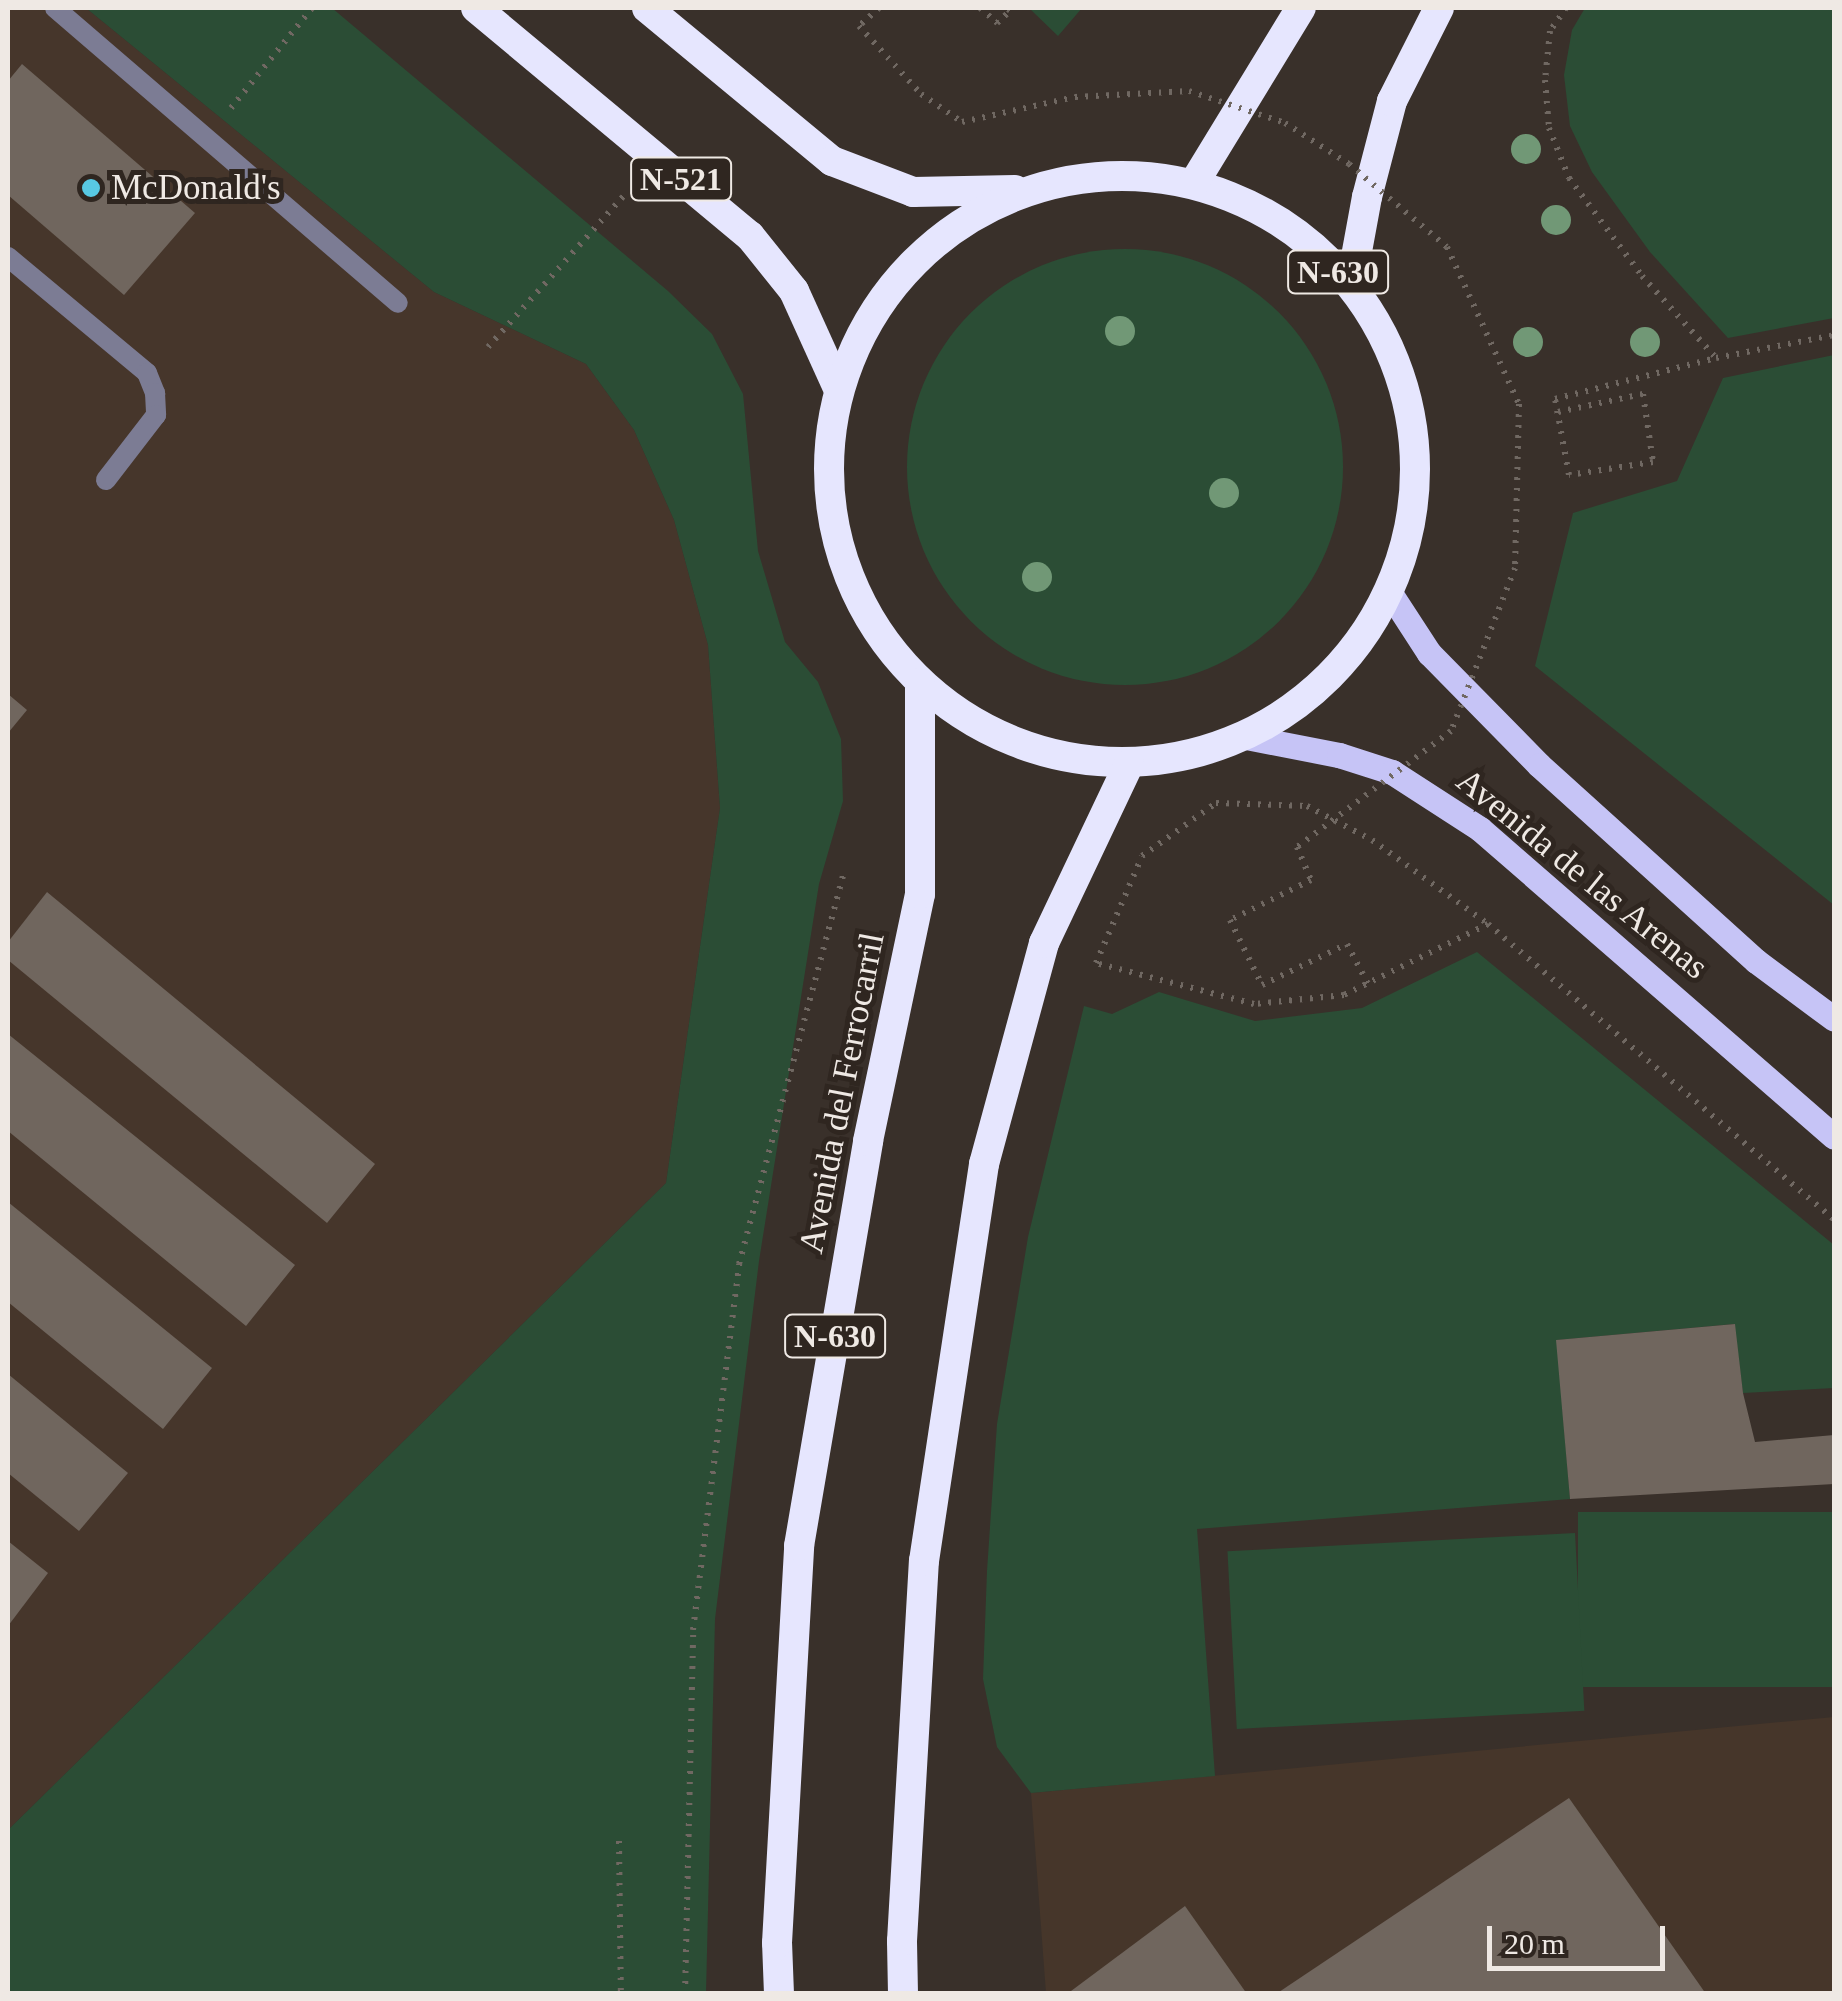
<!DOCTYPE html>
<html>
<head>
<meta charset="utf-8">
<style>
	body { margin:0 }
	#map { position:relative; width:1842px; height:2001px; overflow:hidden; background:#39302a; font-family:Georgia,serif }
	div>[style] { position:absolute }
	.commercial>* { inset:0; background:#46362b }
	.education>* { inset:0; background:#46362a }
	.green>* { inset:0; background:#2b4d35; transform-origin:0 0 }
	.round { border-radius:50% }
	.building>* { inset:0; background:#70665e }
	.path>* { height:6px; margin-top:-3px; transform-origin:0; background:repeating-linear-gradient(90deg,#706862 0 2.5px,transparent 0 10.5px) }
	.lane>* { height:20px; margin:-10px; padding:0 10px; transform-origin:10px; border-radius:10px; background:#7c7c94 }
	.primary>* { height:25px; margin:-12.5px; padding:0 12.5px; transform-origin:12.5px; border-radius:12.5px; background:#c6c4f6 }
	.highway>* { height:30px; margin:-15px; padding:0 15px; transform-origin:15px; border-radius:15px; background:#e6e6fe }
	.highway>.ring { margin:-15px; padding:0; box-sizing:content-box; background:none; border:30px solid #e6e6fe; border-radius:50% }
	.path-bridge>* { height:6px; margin-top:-3px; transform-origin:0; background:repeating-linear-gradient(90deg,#706862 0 2.5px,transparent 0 10.5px) }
	.trees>* { width:30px; height:30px; margin:-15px; border-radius:50%; background:#719876 }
	.dots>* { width:28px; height:28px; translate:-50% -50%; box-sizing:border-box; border:5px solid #2f2620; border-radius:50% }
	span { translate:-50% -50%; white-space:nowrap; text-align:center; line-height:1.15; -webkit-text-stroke:10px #2f2620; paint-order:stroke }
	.shield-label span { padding:2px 8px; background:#2f2620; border:2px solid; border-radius:8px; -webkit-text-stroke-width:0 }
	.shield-label { font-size:32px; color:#efe9e4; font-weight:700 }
	.poi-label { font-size:35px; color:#efe9e4 }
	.left { translate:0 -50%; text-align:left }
	.street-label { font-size:35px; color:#efe9e4 }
	.frame { position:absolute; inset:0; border:10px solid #efe9e4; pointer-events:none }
	.scale { position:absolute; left:1487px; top:1926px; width:178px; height:45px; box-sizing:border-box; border:5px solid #efe9e4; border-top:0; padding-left:12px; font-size:30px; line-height:35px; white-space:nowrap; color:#efe9e4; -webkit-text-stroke:8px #2f2620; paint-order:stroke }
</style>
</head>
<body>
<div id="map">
	<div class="commercial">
		<i style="clip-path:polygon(8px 8px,86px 8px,434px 292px,586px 364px,634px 430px,674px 520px,708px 645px,720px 808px,666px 1183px,8px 1830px)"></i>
	</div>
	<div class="education">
		<i style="clip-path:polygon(1834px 1717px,1834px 1993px,1046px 1993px,1031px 1793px)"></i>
	</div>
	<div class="green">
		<i style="clip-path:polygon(86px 8px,332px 8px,668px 291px,712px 334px,743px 394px,758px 551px,785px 642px,818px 682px,841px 739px,843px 801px,819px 884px,759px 1261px,715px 1619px,706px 1993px,8px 1993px,8px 1830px,666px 1183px,720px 808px,708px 645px,674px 520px,634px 430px,586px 364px,434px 292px)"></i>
		<i style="clip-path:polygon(1029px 8px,1082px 8px,1058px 36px)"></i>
		<i style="clip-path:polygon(1585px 8px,1834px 8px,1834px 318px,1728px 338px,1650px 252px,1592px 172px,1570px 126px,1564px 75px,1572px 30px)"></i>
		<i class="round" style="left:907px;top:249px;width:436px;height:436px"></i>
		<i style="clip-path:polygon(1834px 355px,1834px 905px,1535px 666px,1573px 513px,1677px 481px,1723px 378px)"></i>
		<i style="clip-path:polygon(1477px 952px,1834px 1245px,1834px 1388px,1743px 1393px,1734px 1324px,1557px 1340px,1570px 1499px,1197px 1529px,1215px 1776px,1031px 1793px,997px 1747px,983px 1679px,987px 1571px,997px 1424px,1028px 1237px,1084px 1006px,1112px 1014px,1159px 992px,1255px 1021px,1362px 1008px)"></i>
		<i style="left:1834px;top:1512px;width:175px;height:256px;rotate:90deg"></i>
		<i style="left:1575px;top:1533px;width:178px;height:348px;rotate:87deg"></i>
	</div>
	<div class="building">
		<i style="clip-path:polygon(22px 64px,195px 213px,124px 295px,8px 195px,8px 81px)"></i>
		<i style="clip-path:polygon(8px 694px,27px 710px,8px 733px)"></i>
		<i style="clip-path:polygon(47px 892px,375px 1164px,327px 1223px,8px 960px,8px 942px)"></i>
		<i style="clip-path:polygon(8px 1034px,295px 1265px,246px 1326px,8px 1131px)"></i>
		<i style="clip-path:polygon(8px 1202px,212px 1368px,163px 1429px,8px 1302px)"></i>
		<i style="clip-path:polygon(1735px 1324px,1743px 1393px,1755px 1442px,1834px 1435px,1834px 1484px,1570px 1499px,1556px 1340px)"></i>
		<i style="clip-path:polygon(8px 1374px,128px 1473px,79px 1531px,8px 1473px)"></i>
		<i style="clip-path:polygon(8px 1541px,48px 1573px,8px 1626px)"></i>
		<i style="clip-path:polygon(1569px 1798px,1706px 1994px,1276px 1994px)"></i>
		<i style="clip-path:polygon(1185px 1906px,1247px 1994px,1067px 1994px)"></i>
	</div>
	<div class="path">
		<i style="left:879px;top:8px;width:27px;rotate:138deg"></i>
		<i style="left:859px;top:26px;width:92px;rotate:47.6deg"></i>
		<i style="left:980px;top:8px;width:23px;rotate:41deg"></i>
		<i style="left:997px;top:23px;width:18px;rotate:-43deg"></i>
		<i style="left:1010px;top:11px;width:4px;rotate:-135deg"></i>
		<i style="left:1566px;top:8px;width:28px;rotate:125deg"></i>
		<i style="left:1550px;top:31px;width:49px;rotate:95.8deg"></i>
		<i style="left:1545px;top:80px;width:48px;rotate:85.2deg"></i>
		<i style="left:1549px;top:128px;width:54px;rotate:68.2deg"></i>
		<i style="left:1569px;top:178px;width:122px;rotate:53.3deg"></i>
		<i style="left:1642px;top:276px;width:110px;rotate:47.9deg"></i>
		<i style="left:231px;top:108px;width:129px;rotate:-51deg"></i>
		<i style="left:488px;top:347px;width:207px;rotate:-48.1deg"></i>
		<i style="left:1558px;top:412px;width:87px;rotate:-12deg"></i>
		<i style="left:1643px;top:394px;width:69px;rotate:81.6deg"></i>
		<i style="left:1653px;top:462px;width:85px;rotate:171.2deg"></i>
		<i style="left:1569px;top:475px;width:77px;rotate:-100.4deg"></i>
		<i style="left:1555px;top:399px;width:166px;rotate:-14.3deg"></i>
		<i style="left:1716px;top:358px;width:120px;rotate:-11deg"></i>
		<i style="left:1311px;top:880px;width:90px;rotate:153.7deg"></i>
		<i style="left:1230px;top:920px;width:72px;rotate:63.8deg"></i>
		<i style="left:1262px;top:985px;width:94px;rotate:-25.8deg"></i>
		<i style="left:1347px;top:944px;width:45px;rotate:62.3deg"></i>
		<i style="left:1488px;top:924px;width:161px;rotate:153.8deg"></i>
		<i style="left:1344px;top:995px;width:90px;rotate:174.3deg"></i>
		<i style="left:1254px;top:1004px;width:163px;rotate:-165.5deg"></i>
		<i style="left:1096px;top:963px;width:116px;rotate:-66.7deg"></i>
		<i style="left:1142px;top:856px;width:91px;rotate:-35.6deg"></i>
		<i style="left:1216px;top:803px;width:91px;rotate:1.9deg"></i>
		<i style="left:1307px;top:806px;width:73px;rotate:27.6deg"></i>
		<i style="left:1372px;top:840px;width:143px;rotate:35.9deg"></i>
		<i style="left:1488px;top:924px;width:455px;rotate:40.5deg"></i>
		<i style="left:619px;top:1841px;width:153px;rotate:89.3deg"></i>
		<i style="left:685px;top:1994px;width:364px;rotate:-88.7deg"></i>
		<i style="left:693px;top:1630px;width:369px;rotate:-82.8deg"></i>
		<i style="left:739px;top:1264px;width:406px;rotate:-75deg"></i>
	</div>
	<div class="lane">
		<i style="left:55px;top:8px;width:452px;rotate:40.7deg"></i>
		<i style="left:8px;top:257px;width:181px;rotate:39.8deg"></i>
		<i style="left:147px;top:373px;width:22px;rotate:68deg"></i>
		<i style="left:155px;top:393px;width:22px;rotate:87deg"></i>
		<i style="left:156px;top:415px;width:82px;rotate:127.6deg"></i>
	</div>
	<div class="primary">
		<i style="left:1390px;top:593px;width:72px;rotate:57deg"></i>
		<i style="left:1429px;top:653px;width:157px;rotate:45.5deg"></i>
		<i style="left:1539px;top:765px;width:292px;rotate:42.1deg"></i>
		<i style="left:1756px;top:961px;width:97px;rotate:36.6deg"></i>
		<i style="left:1246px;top:737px;width:95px;rotate:11deg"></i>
		<i style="left:1339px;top:755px;width:56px;rotate:17.8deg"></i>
		<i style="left:1392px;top:772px;width:105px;rotate:32.9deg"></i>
		<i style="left:1480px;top:829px;width:469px;rotate:41deg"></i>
	</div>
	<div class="highway">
		<i style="left:476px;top:8px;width:356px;rotate:39.8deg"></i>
		<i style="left:750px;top:236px;width:70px;rotate:51.3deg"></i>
		<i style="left:794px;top:291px;width:107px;rotate:65.6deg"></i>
		<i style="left:647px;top:8px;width:240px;rotate:39.6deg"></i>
		<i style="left:832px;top:161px;width:87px;rotate:20.9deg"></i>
		<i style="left:913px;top:192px;width:102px;rotate:-1.1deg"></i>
		<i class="ring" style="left:829px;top:176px;width:556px;height:556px"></i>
		<i style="left:1194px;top:183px;width:205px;rotate:-58.6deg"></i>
		<i style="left:1351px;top:284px;width:88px;rotate:-79.6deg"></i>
		<i style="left:1367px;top:197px;width:99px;rotate:-75.4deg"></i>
		<i style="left:1392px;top:101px;width:104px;rotate:-63.2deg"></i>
		<i style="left:779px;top:1994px;width:51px;rotate:-92.2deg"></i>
		<i style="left:777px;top:1943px;width:398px;rotate:-86.8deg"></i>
		<i style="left:799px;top:1546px;width:411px;rotate:-80.3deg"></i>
		<i style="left:868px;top:1141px;width:252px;rotate:-78.1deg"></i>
		<i style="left:920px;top:894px;width:211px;rotate:-90deg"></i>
		<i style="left:903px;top:1994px;width:53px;rotate:-91.1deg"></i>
		<i style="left:902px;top:1941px;width:381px;rotate:-86.7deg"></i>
		<i style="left:924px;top:1561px;width:402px;rotate:-81.4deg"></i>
		<i style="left:984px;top:1164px;width:229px;rotate:-74.8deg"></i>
		<i style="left:1044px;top:943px;width:198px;rotate:-64.6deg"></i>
	</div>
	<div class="path-bridge">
		<i style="left:921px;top:94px;width:50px;rotate:34.3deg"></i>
		<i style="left:962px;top:122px;width:116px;rotate:-12.5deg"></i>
		<i style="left:1075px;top:97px;width:114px;rotate:-3deg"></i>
		<i style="left:1189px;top:91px;width:101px;rotate:18.4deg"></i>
		<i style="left:1285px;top:123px;width:76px;rotate:32.6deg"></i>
		<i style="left:1349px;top:164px;width:128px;rotate:40.3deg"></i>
		<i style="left:1447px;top:247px;width:173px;rotate:65.4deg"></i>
		<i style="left:1519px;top:404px;width:164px;rotate:91.4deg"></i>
		<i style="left:1515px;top:568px;width:175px;rotate:111.4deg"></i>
		<i style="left:1451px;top:731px;width:193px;rotate:143deg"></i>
		<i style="left:1297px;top:847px;width:36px;rotate:67deg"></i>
	</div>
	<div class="trees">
		<i style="left:1526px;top:149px"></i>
		<i style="left:1556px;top:220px"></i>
		<i style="left:1120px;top:331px"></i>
		<i style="left:1528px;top:342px"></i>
		<i style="left:1645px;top:342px"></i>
		<i style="left:1224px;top:493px"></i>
		<i style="left:1037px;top:577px"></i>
	</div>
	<div class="dots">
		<i style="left:91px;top:188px;background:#58c9e3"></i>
	</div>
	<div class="shield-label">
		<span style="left:681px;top:179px">N-521</span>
		<span style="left:1338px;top:272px">N-630</span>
		<span style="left:835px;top:1336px">N-630</span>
	</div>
	<div class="poi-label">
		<span class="left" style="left:111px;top:188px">McDonald's</span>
	</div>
	<div class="street-label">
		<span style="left:1582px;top:874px;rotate:39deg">Avenida de las Arenas</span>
		<span style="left:842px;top:1093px;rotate:-79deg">Avenida del Ferrocarril</span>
	</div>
	<div class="frame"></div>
	<div class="scale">20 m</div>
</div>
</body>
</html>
